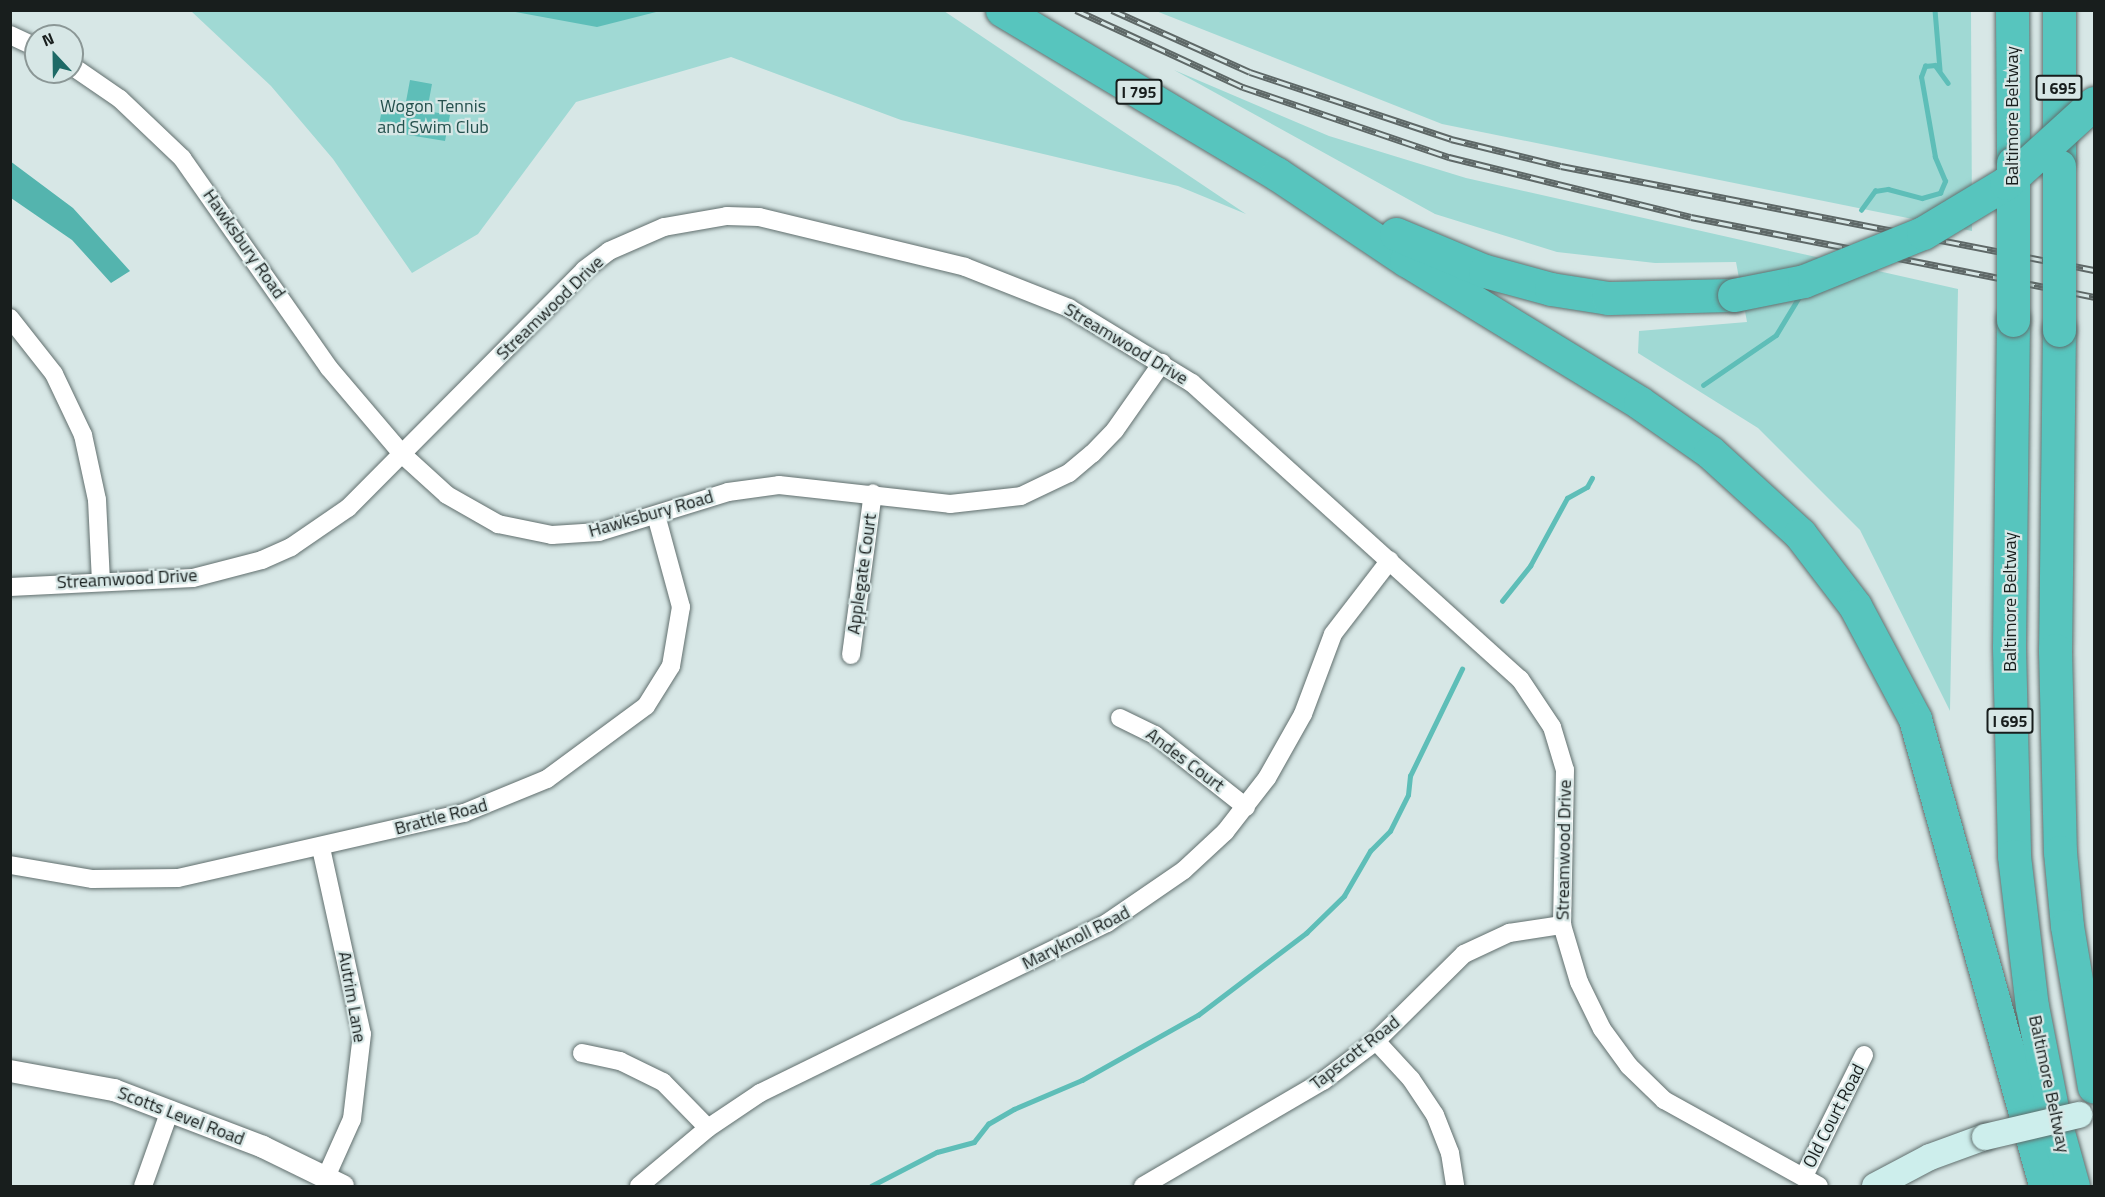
<!DOCTYPE html>
<html>
<head>
<meta charset="utf-8">
<style>
	body { margin:0 }
	#map { position:relative; width:2105px; height:1197px; overflow:hidden; background:#d7e7e6; font-family:"Titillium Web",sans-serif }
	div>[style] { position:absolute }
	.green>* { inset:0; background:#a0d9d4 }
	.forest>* { inset:0; background:#54b4ae }
	.water>* { inset:0; background:#5ebeb8 }
	.stream>* { height:4.5px; margin:-2.25px; padding:0 2.25px; transform-origin:2.25px; border-radius:2.25px; background:#5ebeb8 }
	.roads { filter:drop-shadow(0 0 2px #616f6e) drop-shadow(0 0 2px #616f6e) }
	.minor>* { height:18px; margin:-9px; padding:0 9px; transform-origin:9px; border-radius:9px; background:#fff }
	.tertiary>* { height:22px; margin:-11px; padding:0 11px; transform-origin:11px; border-radius:11px; background:#fff }
	.secondary>* { height:26px; margin:-13px; padding:0 13px; transform-origin:13px; border-radius:13px; background:#cdeeec }
	.motorway>* { height:33px; margin:-16.5px; padding:0 16.5px; transform-origin:16.5px; border-radius:16.5px; background:#57c5be }
	.rail>* { height:7px; margin-top:-3.5px; transform-origin:0; background:repeating-linear-gradient(90deg,#d7e7e6 0 14px,#5e6867 0 28px); box-sizing:border-box; border-block:2px solid #5e6867 }
	.bridges { filter:drop-shadow(0 0 2px #616f6e) drop-shadow(0 0 2px #616f6e) }
	.secondary-bridge>* { height:26px; margin:-13px; padding:0 13px; transform-origin:13px; border-radius:13px; background:#cdeeec }
	.motorway-bridge>* { height:33px; margin:-16.5px; padding:0 16.5px; transform-origin:16.5px; border-radius:16.5px; background:#57c5be }
	span { translate:-50% -50%; white-space:nowrap; text-align:center; line-height:1.15; -webkit-text-stroke:4.5px #d7e7e6; paint-order:stroke }
	.shield-label span { padding:2px 4px; background:#d7e7e6; border:2px solid; border-radius:4px; -webkit-text-stroke-width:0 }
	.shield-label { font-size:16px; color:#181e1d; font-weight:700 }
	.park-label { font-size:18px; color:#24504d }
	.street-label { font-size:18px; color:#181e1d }
	.frame { position:absolute; inset:0; border:12px solid #181e1d; pointer-events:none }
	.north { position:absolute; left:24px; top:24px; width:60px; height:60px; box-sizing:border-box; background:#d7e7e6; border:2px solid #8b9796; border-radius:50%; rotate:338deg; font-size:16px; font-weight:700; line-height:24px; text-align:center; color:#181e1d }
	.north::after { content:''; display:block; margin:auto; width:21px; height:27px; background:#1e6a66; clip-path:polygon(50% 0,100% 100%,50% 72%,0 100%) }
</style>
</head>
<body>
<div id="map">
	<div class="green">
		<i style="clip-path:polygon(191px 11px,944px 11px,1246px 214px,1178px 186px,901px 120px,731px 57px,576px 102px,478px 234px,412px 273px,333px 159px,271px 86px)"></i>
		<i style="clip-path:polygon(1156px 11px,1971px 11px,1972px 231px,1442px 124px)"></i>
		<i style="clip-path:polygon(1174px 70px,1329px 136px,1466px 178px,1958px 289px,1950px 711px,1860px 530px,1758px 428px,1638px 353px,1639px 331px,1747px 322px,1736px 262px,1655px 263px,1557px 252px,1435px 214px)"></i>
	</div>
	<div class="forest">
		<i style="clip-path:polygon(10px 161px,73px 208px,130px 271px,111px 283px,72px 240px,11px 198px)"></i>
	</div>
	<div class="water">
		<i style="clip-path:polygon(510px 11px,660px 11px,597px 27px)"></i>
		<i style="clip-path:polygon(410px 80px,432px 84px,427px 111px,450px 115px,445px 141px,378px 130px,383px 104px,405px 107px)"></i>
	</div>
	<div class="stream">
		<i style="left:1935px;top:10px;width:60px;rotate:85.2deg"></i>
		<i style="left:1861px;top:210px;width:24px;rotate:-54deg"></i>
		<i style="left:1875px;top:191px;width:13px;rotate:-9deg"></i>
		<i style="left:1888px;top:189px;width:35px;rotate:15deg"></i>
		<i style="left:1922px;top:198px;width:19px;rotate:-16deg"></i>
		<i style="left:1940px;top:193px;width:13px;rotate:-67deg"></i>
		<i style="left:1945px;top:181px;width:26px;rotate:-113deg"></i>
		<i style="left:1935px;top:157px;width:81px;rotate:-99.9deg"></i>
		<i style="left:1921px;top:77px;width:12px;rotate:-70deg"></i>
		<i style="left:1925px;top:66px;width:10px;rotate:-6deg"></i>
		<i style="left:1935px;top:65px;width:22px;rotate:54deg"></i>
		<i style="left:1703px;top:385px;width:88px;rotate:-34.4deg"></i>
		<i style="left:1776px;top:335px;width:44px;rotate:-58.8deg"></i>
		<i style="left:1502px;top:601px;width:45px;rotate:-51.3deg"></i>
		<i style="left:1530px;top:566px;width:77px;rotate:-61.4deg"></i>
		<i style="left:1567px;top:498px;width:23px;rotate:-29deg"></i>
		<i style="left:1587px;top:487px;width:10px;rotate:-61deg"></i>
		<i style="left:871px;top:1186px;width:74px;rotate:-27.3deg"></i>
		<i style="left:937px;top:1152px;width:38px;rotate:-15deg"></i>
		<i style="left:974px;top:1142px;width:23px;rotate:-52deg"></i>
		<i style="left:988px;top:1124px;width:30px;rotate:-30deg"></i>
		<i style="left:1014px;top:1109px;width:74px;rotate:-23.1deg"></i>
		<i style="left:1082px;top:1080px;width:133px;rotate:-29.3deg"></i>
		<i style="left:1198px;top:1015px;width:136px;rotate:-37.2deg"></i>
		<i style="left:1306px;top:933px;width:53px;rotate:-44.2deg"></i>
		<i style="left:1344px;top:896px;width:52px;rotate:-60deg"></i>
		<i style="left:1370px;top:851px;width:28px;rotate:-45deg"></i>
		<i style="left:1390px;top:831px;width:40px;rotate:-63.4deg"></i>
		<i style="left:1408px;top:795px;width:19px;rotate:-84deg"></i>
		<i style="left:1410px;top:776px;width:119px;rotate:-64.1deg"></i>
	</div>
	<div class="roads">
		<div class="minor">
			<i style="left:10px;top:35px;width:29px;rotate:25deg"></i>
			<i style="left:72px;top:66px;width:58px;rotate:34.5deg"></i>
			<i style="left:120px;top:99px;width:86px;rotate:43.6deg"></i>
			<i style="left:182px;top:158px;width:256px;rotate:55deg"></i>
			<i style="left:329px;top:368px;width:114px;rotate:49.6deg"></i>
			<i style="left:403px;top:455px;width:59px;rotate:42.3deg"></i>
			<i style="left:447px;top:495px;width:59px;rotate:29.6deg"></i>
			<i style="left:498px;top:524px;width:55px;rotate:11.5deg"></i>
			<i style="left:552px;top:535px;width:47px;rotate:-3.7deg"></i>
			<i style="left:599px;top:532px;width:135px;rotate:-17.2deg"></i>
			<i style="left:728px;top:492px;width:51px;rotate:-7.8deg"></i>
			<i style="left:779px;top:485px;width:172px;rotate:6.3deg"></i>
			<i style="left:950px;top:504px;width:71px;rotate:-6.4deg"></i>
			<i style="left:1021px;top:496px;width:53px;rotate:-25.6deg"></i>
			<i style="left:1069px;top:473px;width:30px;rotate:-40deg"></i>
			<i style="left:1092px;top:454px;width:33px;rotate:-46deg"></i>
			<i style="left:1115px;top:430px;width:82px;rotate:-55deg"></i>
			<i style="left:10px;top:318px;width:71px;rotate:51.8deg"></i>
			<i style="left:54px;top:374px;width:68px;rotate:64.6deg"></i>
			<i style="left:83px;top:435px;width:66px;rotate:77.8deg"></i>
			<i style="left:97px;top:500px;width:82px;rotate:87.2deg"></i>
			<i style="left:10px;top:587px;width:183px;rotate:-2.8deg"></i>
			<i style="left:193px;top:578px;width:71px;rotate:-14.6deg"></i>
			<i style="left:262px;top:560px;width:32px;rotate:-24deg"></i>
			<i style="left:291px;top:547px;width:69px;rotate:-34.4deg"></i>
			<i style="left:348px;top:508px;width:335px;rotate:-45.2deg"></i>
			<i style="left:584px;top:270px;width:31px;rotate:-37deg"></i>
			<i style="left:609px;top:251px;width:60px;rotate:-23.6deg"></i>
			<i style="left:664px;top:227px;width:64px;rotate:-9.9deg"></i>
			<i style="left:727px;top:216px;width:32px;rotate:2deg"></i>
			<i style="left:759px;top:217px;width:212px;rotate:13.6deg"></i>
			<i style="left:965px;top:267px;width:112px;rotate:21.5deg"></i>
			<i style="left:1069px;top:308px;width:144px;rotate:31.4deg"></i>
			<i style="left:1192px;top:383px;width:442px;rotate:42.1deg"></i>
			<i style="left:1520px;top:679px;width:58px;rotate:56.3deg"></i>
			<i style="left:1552px;top:727px;width:45px;rotate:73.2deg"></i>
			<i style="left:1565px;top:770px;width:155px;rotate:91.1deg"></i>
			<i style="left:1562px;top:925px;width:59px;rotate:73.4deg"></i>
			<i style="left:1579px;top:982px;width:52px;rotate:63.9deg"></i>
			<i style="left:1602px;top:1029px;width:46px;rotate:53.9deg"></i>
			<i style="left:1629px;top:1066px;width:49px;rotate:44.2deg"></i>
			<i style="left:1664px;top:1100px;width:177px;rotate:29deg"></i>
			<i style="left:851px;top:655px;width:163px;rotate:-82.3deg"></i>
			<i style="left:1120px;top:718px;width:39px;rotate:26deg"></i>
			<i style="left:1155px;top:735px;width:116px;rotate:38.4deg"></i>
			<i style="left:321px;top:848px;width:190px;rotate:77.6deg"></i>
			<i style="left:362px;top:1034px;width:86px;rotate:96.7deg"></i>
			<i style="left:352px;top:1119px;width:64px;rotate:114.1deg"></i>
			<i style="left:10px;top:865px;width:84px;rotate:9.6deg"></i>
			<i style="left:93px;top:879px;width:85px;rotate:-0.7deg"></i>
			<i style="left:178px;top:878px;width:293px;rotate:-12.8deg"></i>
			<i style="left:464px;top:813px;width:90px;rotate:-22.3deg"></i>
			<i style="left:547px;top:779px;width:123px;rotate:-36.4deg"></i>
			<i style="left:646px;top:706px;width:47px;rotate:-58deg"></i>
			<i style="left:671px;top:666px;width:60px;rotate:-80.4deg"></i>
			<i style="left:681px;top:607px;width:95px;rotate:-105.2deg"></i>
			<i style="left:1376px;top:1041px;width:52px;rotate:47.4deg"></i>
			<i style="left:1411px;top:1079px;width:43px;rotate:56.3deg"></i>
			<i style="left:1435px;top:1115px;width:41px;rotate:68.5deg"></i>
			<i style="left:1450px;top:1153px;width:33px;rotate:81deg"></i>
			<i style="left:582px;top:1053px;width:39px;rotate:12deg"></i>
			<i style="left:620px;top:1061px;width:48px;rotate:26deg"></i>
			<i style="left:663px;top:1082px;width:64px;rotate:45.6deg"></i>
			<i style="left:1804px;top:1176px;width:135px;rotate:-63.6deg"></i>
			<i style="left:143px;top:1186px;width:81px;rotate:-70.4deg"></i>
			<i style="left:639px;top:1186px;width:90px;rotate:-40deg"></i>
			<i style="left:708px;top:1128px;width:63px;rotate:-33.9deg"></i>
			<i style="left:760px;top:1093px;width:386px;rotate:-26.1deg"></i>
			<i style="left:1107px;top:923px;width:93px;rotate:-34.5deg"></i>
			<i style="left:1184px;top:870px;width:56px;rotate:-42.8deg"></i>
			<i style="left:1225px;top:832px;width:68px;rotate:-52.1deg"></i>
			<i style="left:1267px;top:778px;width:73px;rotate:-60.6deg"></i>
			<i style="left:1303px;top:714px;width:85px;rotate:-69.4deg"></i>
			<i style="left:1333px;top:634px;width:93px;rotate:-52.4deg"></i>
			<i style="left:1143px;top:1186px;width:208px;rotate:-30.3deg"></i>
			<i style="left:1323px;top:1081px;width:66px;rotate:-37deg"></i>
			<i style="left:1376px;top:1041px;width:124px;rotate:-44.7deg"></i>
			<i style="left:1464px;top:954px;width:50px;rotate:-25deg"></i>
			<i style="left:1509px;top:933px;width:54px;rotate:-8.6deg"></i>
		</div>
		<div class="tertiary">
			<i style="left:10px;top:1071px;width:106px;rotate:10.4deg"></i>
			<i style="left:114px;top:1090px;width:160px;rotate:20.9deg"></i>
			<i style="left:263px;top:1147px;width:89px;rotate:26deg"></i>
		</div>
		<div class="secondary">
			<i style="left:1875px;top:1186px;width:62px;rotate:-27.8deg"></i>
			<i style="left:1930px;top:1157px;width:59px;rotate:-20deg"></i>
		</div>
		<div class="motorway">
			<i style="left:1002px;top:10px;width:320px;rotate:30.8deg"></i>
			<i style="left:1277px;top:174px;width:155px;rotate:33.7deg"></i>
			<i style="left:1406px;top:260px;width:274px;rotate:31.4deg"></i>
			<i style="left:1640px;top:403px;width:85px;rotate:35deg"></i>
			<i style="left:1710px;top:452px;width:122px;rotate:42.3deg"></i>
			<i style="left:1800px;top:534px;width:91px;rotate:52.6deg"></i>
			<i style="left:1855px;top:606px;width:128px;rotate:62deg"></i>
			<i style="left:1915px;top:719px;width:485px;rotate:74.4deg"></i>
			<i style="left:2012px;top:10px;width:149px;rotate:89.6deg"></i>
			<i style="left:2059px;top:158px;width:148px;rotate:-90deg"></i>
			<i style="left:1396px;top:234px;width:96px;rotate:22.6deg"></i>
			<i style="left:1485px;top:271px;width:68px;rotate:15.3deg"></i>
			<i style="left:1551px;top:289px;width:58px;rotate:9deg"></i>
			<i style="left:1608px;top:298px;width:126px;rotate:-1.4deg"></i>
			<i style="left:2013px;top:320px;width:327px;rotate:90.7deg"></i>
			<i style="left:2009px;top:647px;width:209px;rotate:88.6deg"></i>
			<i style="left:2014px;top:856px;width:151px;rotate:83.2deg"></i>
			<i style="left:2032px;top:1006px;width:114px;rotate:78.9deg"></i>
			<i style="left:2054px;top:1118px;width:71px;rotate:74.4deg"></i>
			<i style="left:2059px;top:330px;width:320px;rotate:90.7deg"></i>
			<i style="left:2055px;top:650px;width:202px;rotate:88.6deg"></i>
			<i style="left:2060px;top:852px;width:74px;rotate:84.6deg"></i>
			<i style="left:2067px;top:926px;width:163px;rotate:80.5deg"></i>
		</div>
	</div>
	<div class="rail">
		<i style="left:1076px;top:10px;width:184px;rotate:24.8deg"></i>
		<i style="left:1243px;top:87px;width:218px;rotate:18.8deg"></i>
		<i style="left:1449px;top:157px;width:249px;rotate:13.9deg"></i>
		<i style="left:1691px;top:217px;width:411px;rotate:11.2deg"></i>
		<i style="left:1112px;top:10px;width:151px;rotate:24.2deg"></i>
		<i style="left:1250px;top:72px;width:212px;rotate:18.4deg"></i>
		<i style="left:1451px;top:139px;width:113px;rotate:13.8deg"></i>
		<i style="left:1561px;top:166px;width:543px;rotate:11.04deg"></i>
	</div>
	<div class="bridges">
		<div class="secondary-bridge">
			<i style="left:1985px;top:1137px;width:97px;rotate:-13.2deg"></i>
		</div>
		<div class="motorway-bridge">
			<i style="left:2013px;top:163px;width:157px;rotate:90deg"></i>
			<i style="left:1734px;top:295px;width:71px;rotate:-11.3deg"></i>
			<i style="left:1804px;top:281px;width:128px;rotate:-22deg"></i>
			<i style="left:1923px;top:233px;width:97px;rotate:-31.1deg"></i>
			<i style="left:2006px;top:183px;width:119px;rotate:-42.3deg"></i>
			<i style="left:2059px;top:330px;width:164px;rotate:-90deg"></i>
		</div>
	</div>
	<div class="shield-label">
		<span style="left:2059px;top:88px">I 695</span>
		<span style="left:1139px;top:92px">I 795</span>
		<span style="left:2010px;top:721px">I 695</span>
	</div>
	<div class="park-label">
		<span style="left:433px;top:117px">Wogon Tennis<br>and Swim Club</span>
	</div>
	<div class="street-label">
		<span style="left:2012px;top:116px;rotate:-90deg">Baltimore Beltway</span>
		<span style="left:244px;top:244px;rotate:55deg">Hawksbury Road</span>
		<span style="left:550px;top:308px;rotate:-44deg">Streamwood Drive</span>
		<span style="left:1126px;top:344px;rotate:31deg">Streamwood Drive</span>
		<span style="left:651px;top:514px;rotate:-16deg">Hawksbury Road</span>
		<span style="left:862px;top:574px;rotate:-82deg">Applegate Court</span>
		<span style="left:127px;top:579px;rotate:-3deg">Streamwood Drive</span>
		<span style="left:2010px;top:602px;rotate:-90deg">Baltimore Beltway</span>
		<span style="left:1185px;top:760px;rotate:37deg">Andes Court</span>
		<span style="left:441px;top:817px;rotate:-15deg">Brattle Road</span>
		<span style="left:1564px;top:850px;rotate:-89deg">Streamwood Drive</span>
		<span style="left:1076px;top:938px;rotate:-27deg">Maryknoll Road</span>
		<span style="left:352px;top:997px;rotate:80deg">Autrim Lane</span>
		<span style="left:1355px;top:1053px;rotate:-38deg">Tapscott Road</span>
		<span style="left:2049px;top:1084px;rotate:78deg">Baltimore Beltway</span>
		<span style="left:181px;top:1116px;rotate:21deg">Scotts Level Road</span>
		<span style="left:1834px;top:1116px;rotate:-63deg">Old Court Road</span>
	</div>
	<div class="frame"></div>
	<div class="north">N</div>
</div>
</body>
</html>
